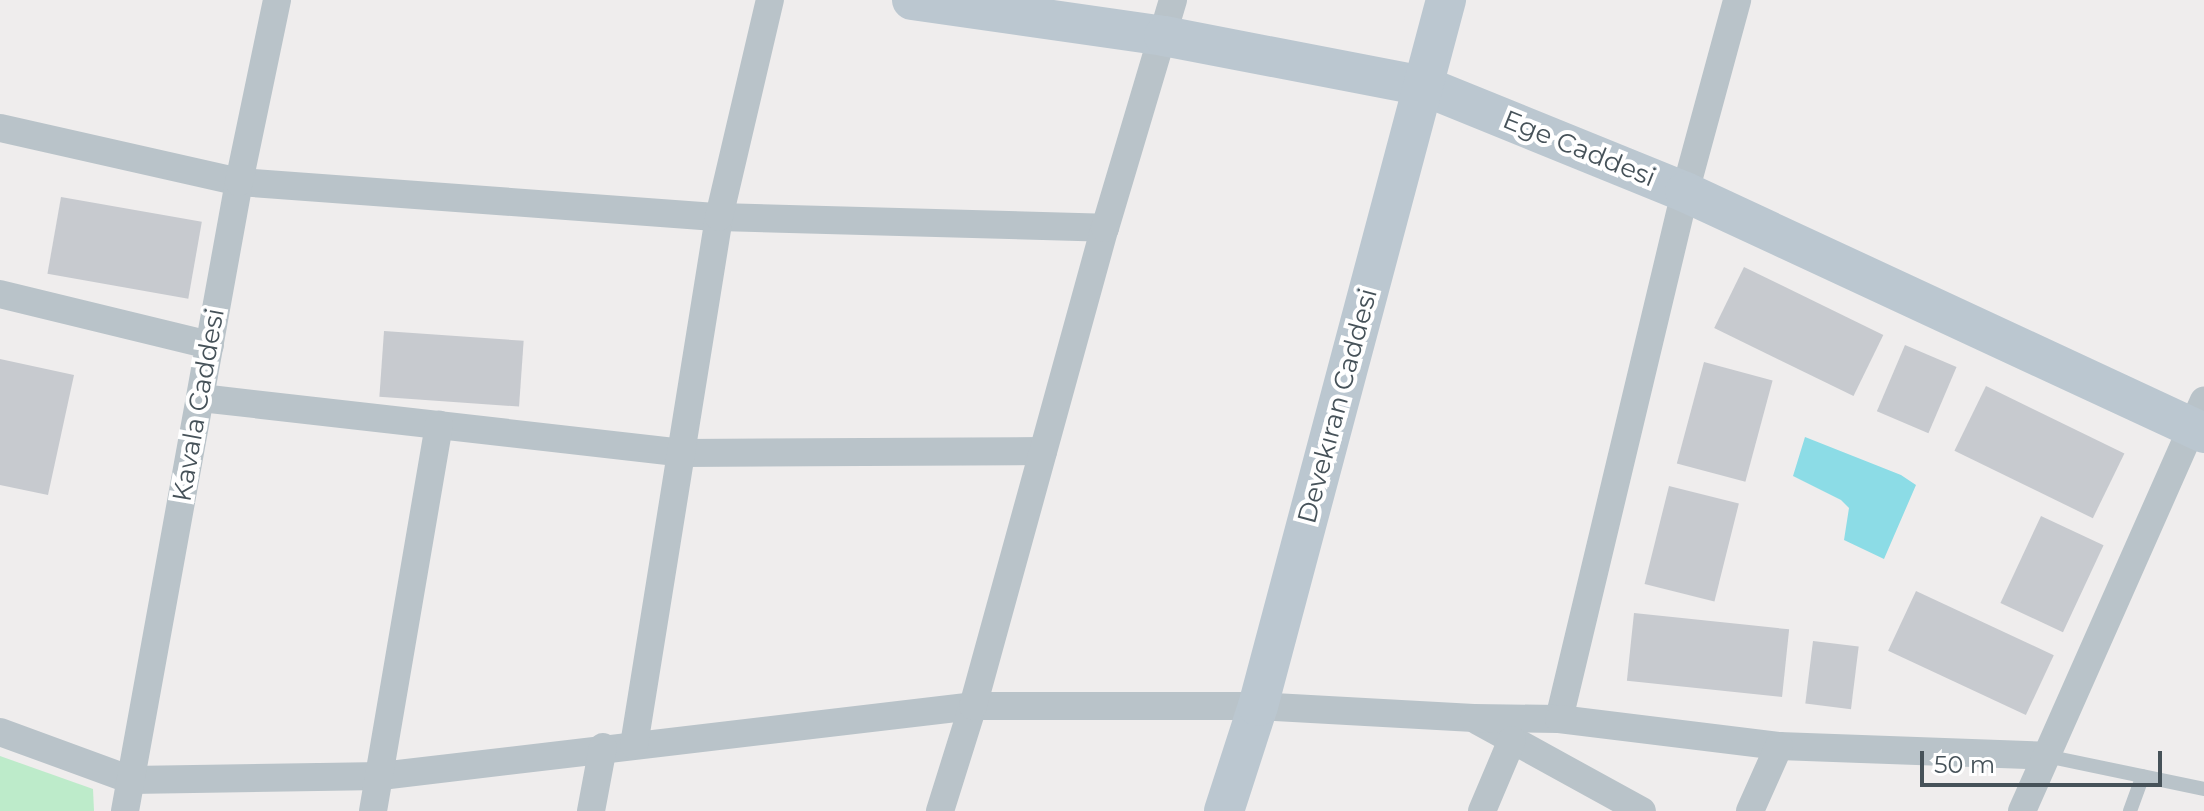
<!DOCTYPE html>
<html>
<head>
<meta charset="utf-8">
<style>
	body { margin:0 }
	#map { position:relative; width:2204px; height:811px; overflow:hidden; background:#efeded; font-family:Montserrat,sans-serif }
	div>[style] { position:absolute }
	.green>* { inset:0; background:#bdebca }
	.water>* { inset:0; background:#8cdce6 }
	.building>* { inset:0; background:#c7cacf; transform-origin:0 0 }
	.lane>* { height:14px; margin:-7px; padding:0 7px; transform-origin:7px; border-radius:7px; background:#b9c3c9 }
	.street>* { height:28px; margin:-14px; padding:0 14px; transform-origin:14px; border-radius:14px; background:#b9c3c9 }
	.secondary>* { height:40px; margin:-20px; padding:0 20px; transform-origin:20px; border-radius:20px; background:#bbc7d0 }
	span { translate:-50% -50%; white-space:nowrap; text-align:center; line-height:1.15; -webkit-text-stroke:8px #fff; paint-order:stroke }
	.street-label { font-size:26px; color:#465259 }
	.scale { position:absolute; left:1920px; top:751px; width:242px; height:36px; box-sizing:border-box; border:4px solid #465259; border-top:0; padding-left:10px; font-size:24px; line-height:28px; white-space:nowrap; color:#465259; -webkit-text-stroke:6px #fff; paint-order:stroke }
</style>
</head>
<body>
<div id="map">
	<div class="green">
		<i style="clip-path:polygon(0 756px,93px 789px,94px 811px,0 811px)"></i>
	</div>
	<div class="water">
		<i style="clip-path:polygon(1805px 437px,1901px 475px,1916px 485px,1884px 559px,1844px 540px,1849px 508px,1841px 500px,1793px 476px)"></i>
	</div>
	<div class="building">
		<i style="left:61px;top:197px;width:143px;height:78px;rotate:10deg"></i>
		<i style="left:1744px;top:267px;width:155px;height:68px;rotate:26deg"></i>
		<i style="left:384px;top:331px;width:140px;height:66px;rotate:4deg"></i>
		<i style="left:1905px;top:345px;width:56px;height:72px;rotate:23deg"></i>
		<i style="clip-path:polygon(0 359px,74px 375px,48px 495px,0 485px)"></i>
		<i style="left:1704px;top:362px;width:71px;height:105px;rotate:15deg"></i>
		<i style="left:1986px;top:386px;width:154px;height:72px;rotate:26deg"></i>
		<i style="left:1669px;top:486px;width:72px;height:101px;rotate:14deg"></i>
		<i style="left:2041px;top:516px;width:69px;height:96px;rotate:25deg"></i>
		<i style="left:1916px;top:591px;width:152px;height:66px;rotate:25deg"></i>
		<i style="left:1634px;top:613px;width:156px;height:68px;rotate:6deg"></i>
		<i style="left:1813px;top:641px;width:46px;height:63px;rotate:7deg"></i>
	</div>
	<div class="lane">
		<i style="left:2046px;top:756px;width:161px;rotate:11.8deg"></i>
		<i style="left:2130px;top:811px;width:37px;rotate:-70deg"></i>
	</div>
	<div class="street">
		<i style="left:0;top:128px;width:245px;rotate:12.7deg"></i>
		<i style="left:239px;top:182px;width:481px;rotate:4.2deg"></i>
		<i style="left:719px;top:217px;width:386px;rotate:1.6deg"></i>
		<i style="left:0;top:294px;width:216px;rotate:13.7deg"></i>
		<i style="left:201px;top:398px;width:485px;rotate:6.5deg"></i>
		<i style="left:683px;top:453px;width:360px;rotate:-0.3deg"></i>
		<i style="left:1559px;top:719px;width:542px;rotate:-76.55deg"></i>
		<i style="left:1685px;top:192px;width:199px;rotate:-74.8deg"></i>
		<i style="left:1478px;top:721px;width:187px;rotate:28.8deg"></i>
		<i style="left:0;top:732px;width:140px;rotate:20.1deg"></i>
		<i style="left:131px;top:780px;width:250px;rotate:-0.9deg"></i>
		<i style="left:381px;top:776px;width:596px;rotate:-6.74deg"></i>
		<i style="left:973px;top:706px;width:285px"></i>
		<i style="left:1258px;top:706px;width:216px;rotate:3.2deg"></i>
		<i style="left:1474px;top:718px;width:85px;rotate:0.7deg"></i>
		<i style="left:1559px;top:719px;width:222px;rotate:7deg"></i>
		<i style="left:1779px;top:746px;width:267px;rotate:2.1deg"></i>
		<i style="left:634px;top:745px;width:535px;rotate:-80.85deg"></i>
		<i style="left:719px;top:217px;width:223px;rotate:-76.8deg"></i>
		<i style="left:125px;top:811px;width:639px;rotate:-79.73deg"></i>
		<i style="left:239px;top:182px;width:186px;rotate:-78.2deg"></i>
		<i style="left:373px;top:811px;width:392px;rotate:-80.3deg"></i>
		<i style="left:591px;top:811px;width:65px;rotate:-79.4deg"></i>
		<i style="left:940px;top:811px;width:110px;rotate:-72.6deg"></i>
		<i style="left:973px;top:706px;width:496px;rotate:-74.6deg"></i>
		<i style="left:1105px;top:228px;width:238px;rotate:-73.4deg"></i>
		<i style="left:1482px;top:811px;width:77px;rotate:-67.1deg"></i>
		<i style="left:1750px;top:811px;width:71px;rotate:-66deg"></i>
		<i style="left:2022px;top:811px;width:449px;rotate:-66.1deg"></i>
	</div>
	<div class="secondary">
		<i style="left:912px;top:0;width:255px;rotate:8.1deg"></i>
		<i style="left:1164px;top:36px;width:265px;rotate:10.9deg"></i>
		<i style="left:1424px;top:86px;width:282px;rotate:22.1deg"></i>
		<i style="left:1685px;top:192px;width:572px;rotate:24.91deg"></i>
		<i style="left:1224px;top:811px;width:110px;rotate:-72.1deg"></i>
		<i style="left:1258px;top:706px;width:731px;rotate:-75.09deg"></i>
	</div>
	<div class="street-label">
		<span style="left:1579px;top:149px;rotate:22deg">Ege Caddesi</span>
		<span style="left:199px;top:405px;rotate:-80deg">Kavala Caddesi</span>
		<span style="left:1338px;top:406px;rotate:-75deg">Devekıran Caddesi</span>
	</div>
	<div class="scale">50 m</div>
</div>
</body>
</html>
